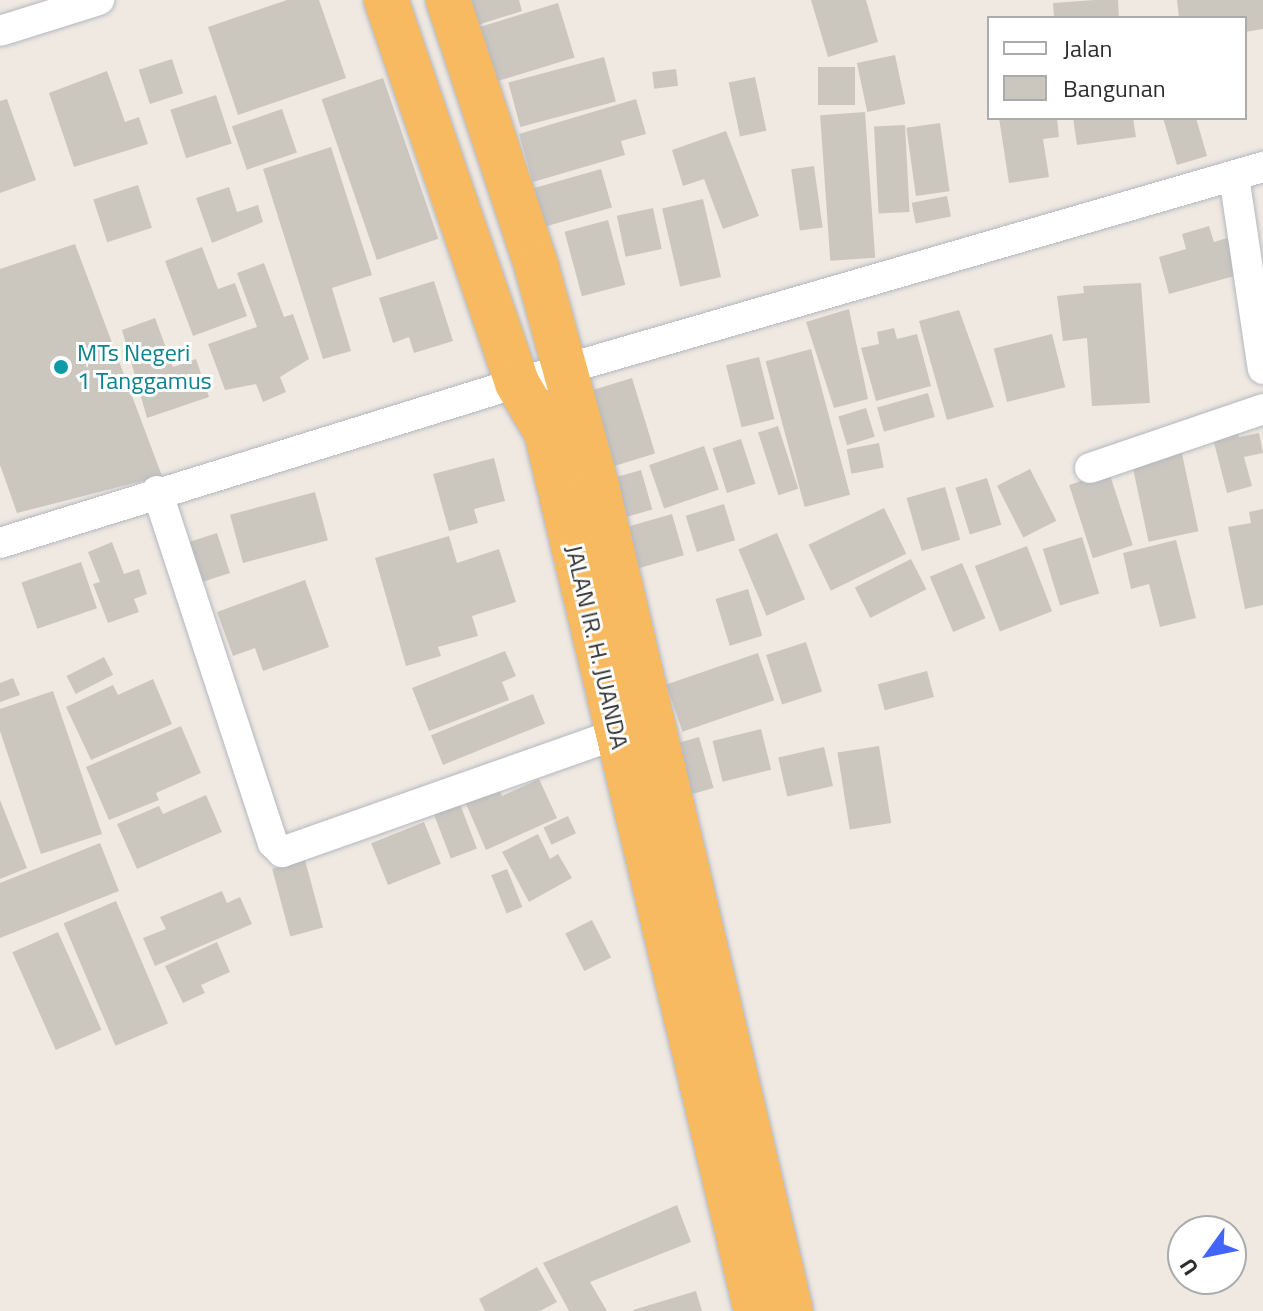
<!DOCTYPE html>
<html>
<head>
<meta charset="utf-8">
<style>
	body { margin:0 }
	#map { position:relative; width:1263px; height:1311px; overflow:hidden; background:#efe9e1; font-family:"Titillium Web",sans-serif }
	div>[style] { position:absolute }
	.building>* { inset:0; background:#cbc7bf; transform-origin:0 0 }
	.roads { filter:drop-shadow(0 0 2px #b4b7c1) drop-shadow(0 0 2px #b4b7c1) }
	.minor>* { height:30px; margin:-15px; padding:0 15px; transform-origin:15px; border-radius:15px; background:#fff }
	.trunk>* { height:44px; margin:-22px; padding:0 22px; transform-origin:22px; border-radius:22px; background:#f8ba60 }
	.dots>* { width:22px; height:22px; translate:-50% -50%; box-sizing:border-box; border:4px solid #fff; border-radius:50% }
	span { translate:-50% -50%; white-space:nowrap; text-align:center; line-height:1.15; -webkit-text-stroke:6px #fff; paint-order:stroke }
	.culture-label { font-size:24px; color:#0d838f }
	.left { translate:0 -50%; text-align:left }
	.street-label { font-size:24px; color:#2e2e2e }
	.legend { position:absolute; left:987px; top:16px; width:260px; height:104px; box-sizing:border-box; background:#fff; border:2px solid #ababab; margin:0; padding:10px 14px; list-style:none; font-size:24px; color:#2e2e2e }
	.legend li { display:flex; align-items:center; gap:16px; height:40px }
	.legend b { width:40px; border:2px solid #ababab }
	.north { position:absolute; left:1167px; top:1215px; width:80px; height:80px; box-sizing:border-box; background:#fff; border:2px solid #ababab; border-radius:50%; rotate:237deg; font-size:22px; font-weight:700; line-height:32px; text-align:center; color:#2e2e2e }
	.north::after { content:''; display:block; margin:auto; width:28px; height:36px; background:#4264fb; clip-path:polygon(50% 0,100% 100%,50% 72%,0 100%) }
</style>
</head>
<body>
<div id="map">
	<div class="building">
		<i style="clip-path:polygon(287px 0,319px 0,346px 78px,238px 115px,208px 27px)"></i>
		<i style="clip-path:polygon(459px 0,519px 0,522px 11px,468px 28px)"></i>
		<i style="clip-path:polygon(811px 0,866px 0,878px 42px,828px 57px)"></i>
		<i style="clip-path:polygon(1094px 0,1118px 0,1119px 18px,1054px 18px,1053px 3px)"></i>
		<i style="clip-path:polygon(1177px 0,1263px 0,1263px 29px,1245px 32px,1245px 18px,1179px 18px)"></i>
		<i style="left:558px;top:3px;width:57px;height:87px;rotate:73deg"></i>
		<i style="left:895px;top:55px;width:50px;height:39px;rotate:78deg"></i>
		<i style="left:604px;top:57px;width:46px;height:99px;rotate:75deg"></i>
		<i style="left:172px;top:59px;width:36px;height:35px;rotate:72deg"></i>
		<i style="left:818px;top:67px;width:37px;height:38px"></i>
		<i style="left:676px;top:69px;width:17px;height:24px;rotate:83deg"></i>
		<i style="clip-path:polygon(107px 71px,125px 122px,139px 117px,148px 144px,74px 167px,49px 93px)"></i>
		<i style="left:755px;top:77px;width:55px;height:27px;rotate:78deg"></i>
		<i style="left:383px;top:78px;width:170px;height:65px;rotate:71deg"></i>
		<i style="left:216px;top:95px;width:51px;height:48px;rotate:72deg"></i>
		<i style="clip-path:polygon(7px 99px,36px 180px,0 193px,0 101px)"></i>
		<i style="clip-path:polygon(636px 99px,646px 134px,621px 141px,625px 155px,533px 182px,519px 134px)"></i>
		<i style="left:282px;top:109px;width:46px;height:53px;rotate:71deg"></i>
		<i style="left:865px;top:112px;width:146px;height:45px;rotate:86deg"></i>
		<i style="clip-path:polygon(999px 118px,1057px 118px,1059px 137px,1043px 139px,1049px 177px,1009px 183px)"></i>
		<i style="clip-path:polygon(1073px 118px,1133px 118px,1136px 137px,1077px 145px)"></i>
		<i style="clip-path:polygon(1163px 118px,1196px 118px,1207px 156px,1177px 165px)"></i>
		<i style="left:940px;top:123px;width:69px;height:34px;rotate:82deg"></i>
		<i style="left:905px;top:125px;width:87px;height:31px;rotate:87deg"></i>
		<i style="clip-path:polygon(726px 131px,759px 216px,723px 229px,704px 179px,683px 186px,672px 150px)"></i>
		<i style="clip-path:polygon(331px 147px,372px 275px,332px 288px,351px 351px,323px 359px,263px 169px)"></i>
		<i style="left:814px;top:166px;width:62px;height:23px;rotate:82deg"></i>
		<i style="left:601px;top:169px;width:40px;height:73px;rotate:74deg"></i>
		<i style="left:138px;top:185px;width:45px;height:47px;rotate:72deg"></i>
		<i style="clip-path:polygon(229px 187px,237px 212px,258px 205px,263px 222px,212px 243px,196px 198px)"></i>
		<i style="left:947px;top:196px;width:21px;height:36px;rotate:79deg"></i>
		<i style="left:703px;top:199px;width:80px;height:42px;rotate:77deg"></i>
		<i style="left:653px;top:208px;width:42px;height:37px;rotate:78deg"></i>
		<i style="left:608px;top:220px;width:67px;height:45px;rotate:75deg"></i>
		<i style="clip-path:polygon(1209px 226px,1214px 242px,1227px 238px,1238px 275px,1169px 294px,1159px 257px,1186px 249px,1182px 234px)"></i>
		<i style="clip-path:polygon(75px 244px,162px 476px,17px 513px,0 465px,0 269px)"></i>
		<i style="clip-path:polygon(202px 247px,218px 289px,235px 283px,247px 316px,193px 336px,165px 261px)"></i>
		<i style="clip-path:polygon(264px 263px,284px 317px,293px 314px,309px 359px,280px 377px,286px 392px,263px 402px,256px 384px,225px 390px,208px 344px,257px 327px,237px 273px)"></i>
		<i style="clip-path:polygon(434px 281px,453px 341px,414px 353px,409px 337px,393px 343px,379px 298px)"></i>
		<i style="clip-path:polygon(1141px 283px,1150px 403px,1092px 406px,1087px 338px,1063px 341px,1057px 296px,1084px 293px,1083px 286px)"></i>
		<i style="clip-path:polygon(849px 309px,868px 399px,834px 408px,806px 322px)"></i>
		<i style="clip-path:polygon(959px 310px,994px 407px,947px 420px,919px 321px)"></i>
		<i style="clip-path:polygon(155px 318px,173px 367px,196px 359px,209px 397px,147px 418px,122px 330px)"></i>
		<i style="clip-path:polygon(894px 328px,897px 339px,917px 334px,931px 386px,876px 401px,861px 348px,879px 344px,877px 332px)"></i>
		<i style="left:1052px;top:334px;width:55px;height:60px;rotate:76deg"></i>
		<i style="left:811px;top:349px;width:151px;height:47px;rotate:75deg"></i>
		<i style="left:759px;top:357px;width:64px;height:34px;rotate:76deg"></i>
		<i style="left:632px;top:378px;width:79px;height:46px;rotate:73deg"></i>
		<i style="left:928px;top:393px;width:25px;height:53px;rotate:74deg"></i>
		<i style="left:866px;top:408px;width:30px;height:29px;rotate:73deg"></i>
		<i style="clip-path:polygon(1236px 425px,1239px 437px,1259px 433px,1263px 453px,1244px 457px,1252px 486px,1227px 493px,1211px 431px)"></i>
		<i style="left:778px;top:426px;width:66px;height:21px;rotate:72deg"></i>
		<i style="left:741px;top:439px;width:47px;height:30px;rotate:72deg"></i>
		<i style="left:879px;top:443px;width:25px;height:33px;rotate:79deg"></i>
		<i style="left:704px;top:446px;width:46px;height:58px;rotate:71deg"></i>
		<i style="left:1181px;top:449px;width:84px;height:51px;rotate:78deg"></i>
		<i style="clip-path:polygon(494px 458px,505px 501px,474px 509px,478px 523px,449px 531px,433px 474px)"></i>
		<i style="left:1030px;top:469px;width:58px;height:37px;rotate:63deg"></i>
		<i style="left:641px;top:470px;width:41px;height:30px;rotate:74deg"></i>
		<i style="left:1109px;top:472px;width:77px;height:42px;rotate:72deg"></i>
		<i style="left:987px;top:478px;width:49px;height:33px;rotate:73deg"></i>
		<i style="left:945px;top:487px;width:55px;height:40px;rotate:74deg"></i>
		<i style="left:315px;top:492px;width:50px;height:88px;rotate:75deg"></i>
		<i style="left:724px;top:504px;width:38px;height:40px;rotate:73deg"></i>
		<i style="left:884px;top:508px;width:51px;height:84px;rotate:64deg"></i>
		<i style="clip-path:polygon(1263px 509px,1263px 605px,1245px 609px,1228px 527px,1251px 523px,1249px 512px)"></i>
		<i style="left:672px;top:514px;width:43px;height:57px;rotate:74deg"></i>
		<i style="left:217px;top:533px;width:42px;height:30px;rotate:72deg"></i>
		<i style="left:777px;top:533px;width:72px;height:42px;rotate:67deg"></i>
		<i style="clip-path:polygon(449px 536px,457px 563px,499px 549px,516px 602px,472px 616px,478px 636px,438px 647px,441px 656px,406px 666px,375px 558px)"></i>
		<i style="left:1082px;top:537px;width:59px;height:41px;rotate:73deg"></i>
		<i style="clip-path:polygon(1176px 540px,1196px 618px,1160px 627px,1149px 584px,1131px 589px,1123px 553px)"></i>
		<i style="clip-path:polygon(112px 542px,124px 574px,139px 569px,147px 594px,134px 599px,139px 612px,108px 623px,93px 584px,100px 582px,88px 552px)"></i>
		<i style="left:1027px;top:546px;width:70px;height:56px;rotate:69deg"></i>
		<i style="left:911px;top:559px;width:34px;height:63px;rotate:63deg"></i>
		<i style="left:81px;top:562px;width:49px;height:63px;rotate:71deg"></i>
		<i style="left:962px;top:563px;width:60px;height:35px;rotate:67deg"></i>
		<i style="clip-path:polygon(305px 580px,329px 647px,263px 671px,255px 648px,233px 656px,217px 612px)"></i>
		<i style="left:748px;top:589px;width:49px;height:34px;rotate:73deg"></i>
		<i style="left:806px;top:642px;width:52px;height:42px;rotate:72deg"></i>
		<i style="clip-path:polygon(505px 651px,516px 676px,502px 682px,509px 700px,429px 731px,412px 688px)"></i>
		<i style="left:758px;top:653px;width:50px;height:97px;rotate:71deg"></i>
		<i style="left:104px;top:657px;width:20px;height:42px;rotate:63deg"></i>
		<i style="left:927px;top:671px;width:27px;height:51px;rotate:75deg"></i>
		<i style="clip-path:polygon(13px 678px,20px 695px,0 702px,0 683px)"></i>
		<i style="clip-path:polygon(153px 679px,172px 724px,91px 760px,66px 707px,113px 685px,118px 695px)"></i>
		<i style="clip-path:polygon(53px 691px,102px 834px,41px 854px,0 731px,0 709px)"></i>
		<i style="left:533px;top:694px;width:32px;height:110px;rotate:68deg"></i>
		<i style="clip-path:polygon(181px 726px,201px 773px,156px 793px,159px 800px,109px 820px,86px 767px)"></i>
		<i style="left:761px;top:729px;width:42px;height:50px;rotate:76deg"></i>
		<i style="left:699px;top:737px;width:53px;height:34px;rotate:74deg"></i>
		<i style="left:879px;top:746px;width:78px;height:42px;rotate:81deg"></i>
		<i style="left:824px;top:747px;width:40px;height:47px;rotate:77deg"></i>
		<i style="clip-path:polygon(539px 779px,557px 818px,486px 850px,463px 797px,497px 783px,502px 796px)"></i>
		<i style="clip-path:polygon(206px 795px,222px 832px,137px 869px,117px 824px,159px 806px,163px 814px)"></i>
		<i style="left:458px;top:799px;width:53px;height:28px;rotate:69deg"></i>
		<i style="clip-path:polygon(0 800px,27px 868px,0 879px)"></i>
		<i style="left:568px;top:816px;width:19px;height:27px;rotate:65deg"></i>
		<i style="left:424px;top:822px;width:45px;height:57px;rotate:68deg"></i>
		<i style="clip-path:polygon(538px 834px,550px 859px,558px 854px,572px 878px,529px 902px,502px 852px)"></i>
		<i style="clip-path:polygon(100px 843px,119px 891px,0 938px,0 883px)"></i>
		<i style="left:305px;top:860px;width:70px;height:34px;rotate:75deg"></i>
		<i style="left:507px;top:869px;width:41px;height:17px;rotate:68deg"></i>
		<i style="clip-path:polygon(222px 891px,227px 903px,240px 897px,252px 924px,155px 966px,143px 938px,166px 929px,160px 917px)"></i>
		<i style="left:116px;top:901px;width:133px;height:57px;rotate:67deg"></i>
		<i style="left:592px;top:920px;width:42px;height:30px;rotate:63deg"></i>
		<i style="left:58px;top:932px;width:107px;height:50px;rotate:66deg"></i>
		<i style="clip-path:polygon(217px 942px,230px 972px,201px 985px,205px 993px,183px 1003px,165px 966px)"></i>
		<i style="clip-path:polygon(677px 1205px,691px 1242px,590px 1282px,607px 1311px,569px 1311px,543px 1263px)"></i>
		<i style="clip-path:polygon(537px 1267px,557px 1302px,540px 1311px,485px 1311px,479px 1299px)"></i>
		<i style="clip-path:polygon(696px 1291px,702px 1311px,634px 1311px,633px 1310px)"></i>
	</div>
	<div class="roads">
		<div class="minor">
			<i style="left:0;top:31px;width:104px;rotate:-17.4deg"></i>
			<i style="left:1234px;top:176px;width:195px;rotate:81.5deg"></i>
			<i style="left:1090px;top:468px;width:183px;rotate:-18.8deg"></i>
			<i style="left:157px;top:491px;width:371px;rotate:71.8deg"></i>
			<i style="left:273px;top:843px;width:13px;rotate:45deg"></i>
			<i style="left:282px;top:852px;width:356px;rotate:-19.4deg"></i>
			<i style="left:0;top:543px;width:541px;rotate:-17.2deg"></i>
			<i style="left:517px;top:383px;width:777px;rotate:-16.15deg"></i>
		</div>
		<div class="trunk">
			<i style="left:386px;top:0;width:405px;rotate:71.1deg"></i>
			<i style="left:517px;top:383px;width:57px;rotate:59.4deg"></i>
			<i style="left:546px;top:432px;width:904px;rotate:76.56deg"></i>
			<i style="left:448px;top:0;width:282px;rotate:71.6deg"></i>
			<i style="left:537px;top:268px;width:226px;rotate:74.6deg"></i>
			<i style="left:597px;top:486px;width:848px;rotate:76.77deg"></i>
		</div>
	</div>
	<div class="dots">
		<i style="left:61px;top:367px;background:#0f9aa8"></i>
	</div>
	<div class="culture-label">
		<span class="left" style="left:77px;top:367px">MTs Negeri<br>1 Tanggamus</span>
	</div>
	<div class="street-label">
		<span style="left:597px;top:647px;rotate:77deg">JALAN IR. H. JUANDA</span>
	</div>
	<ul class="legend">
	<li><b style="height:10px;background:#fff"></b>Jalan</li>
	<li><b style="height:22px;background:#cbc7bf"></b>Bangunan</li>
	</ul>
	<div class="north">U</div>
</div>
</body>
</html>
